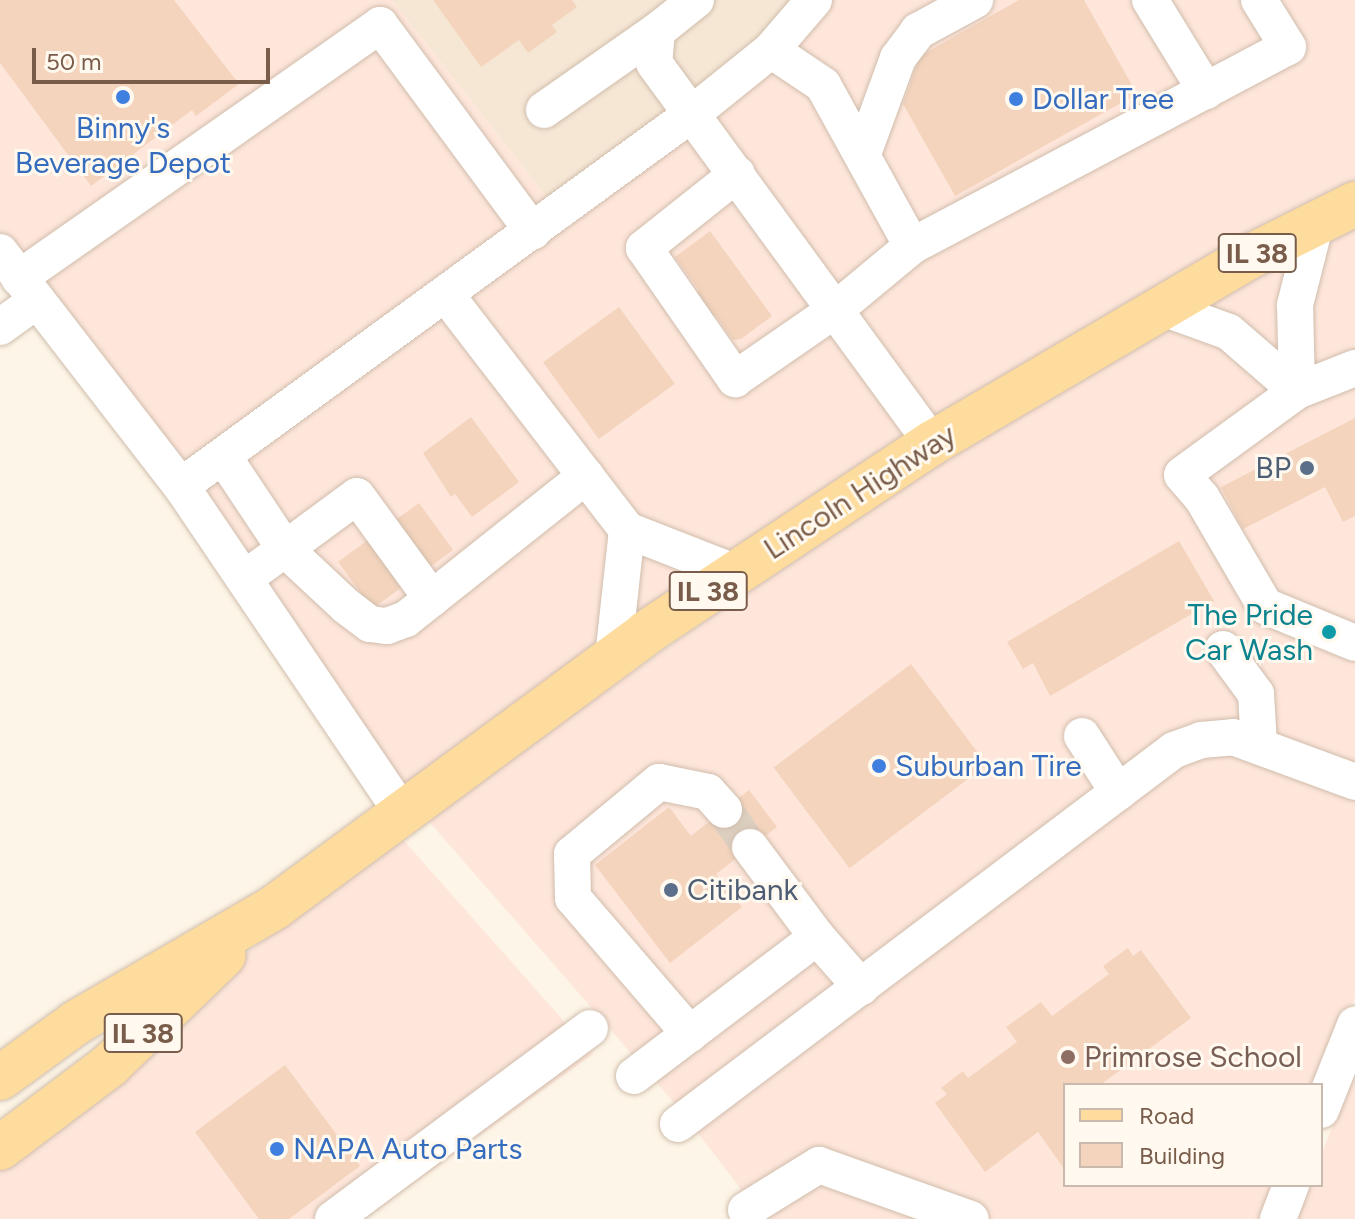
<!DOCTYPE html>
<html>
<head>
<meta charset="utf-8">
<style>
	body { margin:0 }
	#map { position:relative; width:1355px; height:1219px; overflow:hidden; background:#fdf5e7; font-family:Figtree,sans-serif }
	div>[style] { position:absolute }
	.residential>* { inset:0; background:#f6e7d5 }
	.commercial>* { inset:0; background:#fee6db }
	.building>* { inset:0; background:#f4d4bd; transform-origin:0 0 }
	.minor-tunnel>* { height:36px; margin-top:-18px; transform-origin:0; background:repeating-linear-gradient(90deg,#dccfc0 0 36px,transparent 0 54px) }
	.roads { filter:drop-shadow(0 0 2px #d0bdac) drop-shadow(0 0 2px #d0bdac) }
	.minor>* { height:36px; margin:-18px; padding:0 18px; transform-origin:18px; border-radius:18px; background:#fff }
	.major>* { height:44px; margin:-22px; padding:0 22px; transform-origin:22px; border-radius:22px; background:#fedc9d }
	.dots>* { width:22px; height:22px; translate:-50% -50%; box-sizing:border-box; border:4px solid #fff9ef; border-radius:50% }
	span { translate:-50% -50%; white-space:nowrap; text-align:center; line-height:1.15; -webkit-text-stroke:6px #fff9ef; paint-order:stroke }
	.shield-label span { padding:2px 6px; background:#fff9ef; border:2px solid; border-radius:6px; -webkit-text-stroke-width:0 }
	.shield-label { font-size:28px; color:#795c4a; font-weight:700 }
	.shop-label { font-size:30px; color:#366cbe }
	.left { translate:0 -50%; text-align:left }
	.service-label { font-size:30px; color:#4e5e75 }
	.right { translate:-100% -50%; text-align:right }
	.street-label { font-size:30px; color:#795c4a }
	.culture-label { font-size:30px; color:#0d838f }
	.education-label { font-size:30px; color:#785e54 }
	.legend { position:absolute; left:1063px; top:1083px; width:260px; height:104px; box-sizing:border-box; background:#fff9ef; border:2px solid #c9baad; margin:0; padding:10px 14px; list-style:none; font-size:24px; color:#795c4a }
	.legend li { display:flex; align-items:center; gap:16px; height:40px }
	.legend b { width:40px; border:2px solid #c9baad }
	.scale { position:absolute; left:32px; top:48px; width:238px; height:36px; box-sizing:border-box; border:4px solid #795c4a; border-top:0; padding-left:10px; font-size:24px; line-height:28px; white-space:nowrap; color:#795c4a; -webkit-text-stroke:6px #fff9ef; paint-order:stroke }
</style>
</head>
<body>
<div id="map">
	<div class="residential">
		<i style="clip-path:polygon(392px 0,795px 0,774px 27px,553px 205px)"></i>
	</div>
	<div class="commercial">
		<i style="clip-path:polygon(0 0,392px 0,567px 223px,826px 0,1355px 0,1355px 193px,402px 798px,0 257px)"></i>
		<i style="clip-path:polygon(1355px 222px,1355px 997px,1320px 1085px,1065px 1085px,1065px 1185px,1280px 1185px,1267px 1219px,764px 1219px,677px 1106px,426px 818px,937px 457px)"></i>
		<i style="clip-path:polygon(399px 835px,593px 1054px,364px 1219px,0 1219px,0 1145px)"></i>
		<i style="clip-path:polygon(1355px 1068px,1355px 1219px,1296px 1219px,1310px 1185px,1321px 1185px,1321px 1156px)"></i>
	</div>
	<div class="building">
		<i style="clip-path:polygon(0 0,174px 0,239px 84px,196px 116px,192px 110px,91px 186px,0 63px)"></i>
		<i style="clip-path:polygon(433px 0,572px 0,577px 7px,552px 25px,557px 32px,528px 53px,519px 40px,481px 67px)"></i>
		<i style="clip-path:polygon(1019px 0,1084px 0,1137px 94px,955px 196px,903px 104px,920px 56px)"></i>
		<i style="clip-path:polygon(710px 231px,772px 316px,741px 339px,733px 340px,715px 315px,709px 320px,691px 296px,699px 290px,675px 257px)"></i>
		<i style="left:619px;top:307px;width:95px;height:94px;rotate:54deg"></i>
		<i style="clip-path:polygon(471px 417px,519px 482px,472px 517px,455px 494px,451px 497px,423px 453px)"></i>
		<i style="clip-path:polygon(1355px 418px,1355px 516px,1343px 522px,1325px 487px,1243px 529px,1221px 487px)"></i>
		<i style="left:419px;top:503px;width:58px;height:100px;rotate:54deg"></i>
		<i style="clip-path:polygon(1179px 541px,1214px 601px,1050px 696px,1033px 663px,1023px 669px,1007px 642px)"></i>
		<i style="left:911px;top:664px;width:126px;height:172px;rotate:53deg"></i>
		<i style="clip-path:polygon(749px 790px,777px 827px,716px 874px,742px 907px,670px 963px,595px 865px,669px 807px,691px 836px)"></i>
		<i style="clip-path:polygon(1128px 948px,1133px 956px,1141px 950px,1191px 1018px,1100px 1085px,1065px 1085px,1065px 1170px,1038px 1132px,985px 1172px,935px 1103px,947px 1094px,941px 1088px,963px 1071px,968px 1078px,1017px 1042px,1006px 1027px,1041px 1002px,1052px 1016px,1109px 974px,1103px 966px)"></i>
		<i style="clip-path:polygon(285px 1065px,360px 1166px,289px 1219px,259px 1219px,195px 1132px)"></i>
	</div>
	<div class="minor-tunnel">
		<i style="left:724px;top:810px;width:45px;rotate:54.9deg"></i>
	</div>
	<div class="roads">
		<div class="minor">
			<i style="left:696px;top:0;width:50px;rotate:141.5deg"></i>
			<i style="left:657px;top:31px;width:32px;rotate:95deg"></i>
			<i style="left:654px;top:63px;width:471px;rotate:53.8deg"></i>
			<i style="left:1150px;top:0;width:107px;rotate:58.4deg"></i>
			<i style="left:771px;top:50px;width:63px;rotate:33.9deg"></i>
			<i style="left:823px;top:85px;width:184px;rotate:61.1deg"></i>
			<i style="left:544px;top:110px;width:138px;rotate:-35deg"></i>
			<i style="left:864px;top:151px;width:99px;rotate:-69.9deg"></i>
			<i style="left:898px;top:58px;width:34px;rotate:-53deg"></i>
			<i style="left:918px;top:31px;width:65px;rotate:-28.5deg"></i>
			<i style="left:737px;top:174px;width:119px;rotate:141.5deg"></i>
			<i style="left:644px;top:248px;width:160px;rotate:55.2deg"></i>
			<i style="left:735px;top:379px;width:121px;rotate:-34.6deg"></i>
			<i style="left:835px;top:310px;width:100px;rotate:-39.7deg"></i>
			<i style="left:912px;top:246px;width:425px;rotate:-27.9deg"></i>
			<i style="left:1288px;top:47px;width:55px;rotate:-121.7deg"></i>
			<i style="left:0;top:252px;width:296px;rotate:52.3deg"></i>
			<i style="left:181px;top:486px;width:395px;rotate:55.9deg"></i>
			<i style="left:19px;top:278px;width:441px;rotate:-35deg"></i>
			<i style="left:380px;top:25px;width:257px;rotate:53.5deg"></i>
			<i style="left:447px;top:296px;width:295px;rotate:52.4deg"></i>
			<i style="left:1163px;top:308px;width:70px;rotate:20deg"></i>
			<i style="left:1229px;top:332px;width:90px;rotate:40.9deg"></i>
			<i style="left:0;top:327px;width:44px;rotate:-35.8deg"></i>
			<i style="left:1355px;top:368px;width:62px;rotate:158.4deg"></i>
			<i style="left:1297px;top:391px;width:142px;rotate:143.9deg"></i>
			<i style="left:1182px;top:475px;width:30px;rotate:49deg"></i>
			<i style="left:1202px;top:498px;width:125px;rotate:59.7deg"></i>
			<i style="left:1265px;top:606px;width:97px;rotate:22.3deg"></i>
			<i style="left:1297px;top:391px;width:86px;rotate:-91.3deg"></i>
			<i style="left:1295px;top:305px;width:86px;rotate:-75.8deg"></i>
			<i style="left:223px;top:456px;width:112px;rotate:56.3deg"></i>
			<i style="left:285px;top:549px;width:89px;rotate:-36.4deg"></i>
			<i style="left:357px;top:496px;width:127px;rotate:53.9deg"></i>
			<i style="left:181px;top:486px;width:633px;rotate:-36.07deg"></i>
			<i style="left:693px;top:113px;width:100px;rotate:-38.9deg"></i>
			<i style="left:771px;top:50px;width:66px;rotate:-49.3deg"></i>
			<i style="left:245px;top:578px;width:49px;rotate:-35.9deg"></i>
			<i style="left:285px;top:549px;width:83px;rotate:43.1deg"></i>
			<i style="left:346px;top:606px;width:30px;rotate:37deg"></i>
			<i style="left:370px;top:624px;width:17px;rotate:7deg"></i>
			<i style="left:387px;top:626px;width:20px;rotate:-20deg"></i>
			<i style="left:406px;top:619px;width:230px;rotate:-38.5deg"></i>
			<i style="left:1223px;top:649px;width:56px;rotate:53.7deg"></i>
			<i style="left:1256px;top:694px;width:50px;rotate:86.6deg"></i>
			<i style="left:613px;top:657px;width:128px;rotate:-83.7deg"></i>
			<i style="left:627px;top:530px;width:118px;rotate:21.4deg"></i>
			<i style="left:1082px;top:736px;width:67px;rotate:57.3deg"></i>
			<i style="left:750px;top:847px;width:112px;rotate:53.3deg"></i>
			<i style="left:690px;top:1034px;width:179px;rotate:-130.7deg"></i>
			<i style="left:573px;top:898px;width:44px;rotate:-91.3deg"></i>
			<i style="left:572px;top:854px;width:113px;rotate:-39.6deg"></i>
			<i style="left:659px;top:782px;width:50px;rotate:11.5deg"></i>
			<i style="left:708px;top:792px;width:24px;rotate:48deg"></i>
			<i style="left:634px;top:1076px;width:230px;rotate:-37.2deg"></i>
			<i style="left:817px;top:937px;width:67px;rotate:48.7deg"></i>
			<i style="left:1321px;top:1110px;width:92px;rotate:-68.2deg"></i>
			<i style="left:678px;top:1124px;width:621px;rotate:-37.02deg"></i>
			<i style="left:1174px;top:750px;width:29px;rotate:-20deg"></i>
			<i style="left:1201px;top:740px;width:32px;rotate:-5deg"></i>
			<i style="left:1233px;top:737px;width:130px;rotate:20.2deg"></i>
			<i style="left:746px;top:1210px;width:86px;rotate:-31.7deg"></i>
			<i style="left:819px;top:1165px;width:161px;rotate:19.6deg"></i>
			<i style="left:333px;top:1219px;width:320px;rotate:-36.6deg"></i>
			<i style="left:1278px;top:1219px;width:36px;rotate:-69deg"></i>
		</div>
		<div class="major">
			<i style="left:0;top:1078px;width:95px;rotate:-36deg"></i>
			<i style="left:77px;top:1022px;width:229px;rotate:-30.1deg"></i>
			<i style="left:275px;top:907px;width:461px;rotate:-36.4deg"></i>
			<i style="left:646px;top:633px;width:343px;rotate:-33.6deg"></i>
			<i style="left:932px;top:443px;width:368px;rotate:-30.4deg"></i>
			<i style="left:1249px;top:257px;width:119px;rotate:-26.6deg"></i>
			<i style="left:0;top:1148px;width:138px;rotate:-37deg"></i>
			<i style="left:110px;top:1065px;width:158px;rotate:-44deg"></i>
		</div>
	</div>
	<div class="dots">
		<i style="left:123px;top:97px;background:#3f7fe0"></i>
		<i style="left:1016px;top:99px;background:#3f7fe0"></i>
		<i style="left:1307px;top:468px;background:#5c6f8a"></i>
		<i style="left:1329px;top:632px;background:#0f9aa8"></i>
		<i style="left:879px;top:766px;background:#3f7fe0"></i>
		<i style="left:671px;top:890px;background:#5c6f8a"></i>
		<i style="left:1068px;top:1057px;background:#8d6e63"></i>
		<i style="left:277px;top:1149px;background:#3f7fe0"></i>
	</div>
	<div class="shield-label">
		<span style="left:1257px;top:253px">IL 38</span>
		<span style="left:708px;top:591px">IL 38</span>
		<span style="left:143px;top:1033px">IL 38</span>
	</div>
	<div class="shop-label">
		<span class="left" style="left:1032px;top:99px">Dollar Tree</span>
		<span style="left:123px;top:145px">Binny's<br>Beverage Depot</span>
		<span class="left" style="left:895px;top:766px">Suburban Tire</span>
		<span class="left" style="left:293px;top:1149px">NAPA Auto Parts</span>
	</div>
	<div class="service-label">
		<span class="right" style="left:1291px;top:468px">BP</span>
		<span class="left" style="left:687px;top:890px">Citibank</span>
	</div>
	<div class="street-label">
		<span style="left:860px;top:492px;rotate:-33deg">Lincoln Highway</span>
	</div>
	<div class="culture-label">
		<span class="right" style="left:1313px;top:632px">The Pride<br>Car Wash</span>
	</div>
	<div class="education-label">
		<span class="left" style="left:1084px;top:1057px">Primrose School</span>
	</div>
	<ul class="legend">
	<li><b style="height:10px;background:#fedc9d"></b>Road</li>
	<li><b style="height:22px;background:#f4d4bd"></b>Building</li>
	</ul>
	<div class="scale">50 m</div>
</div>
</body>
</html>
